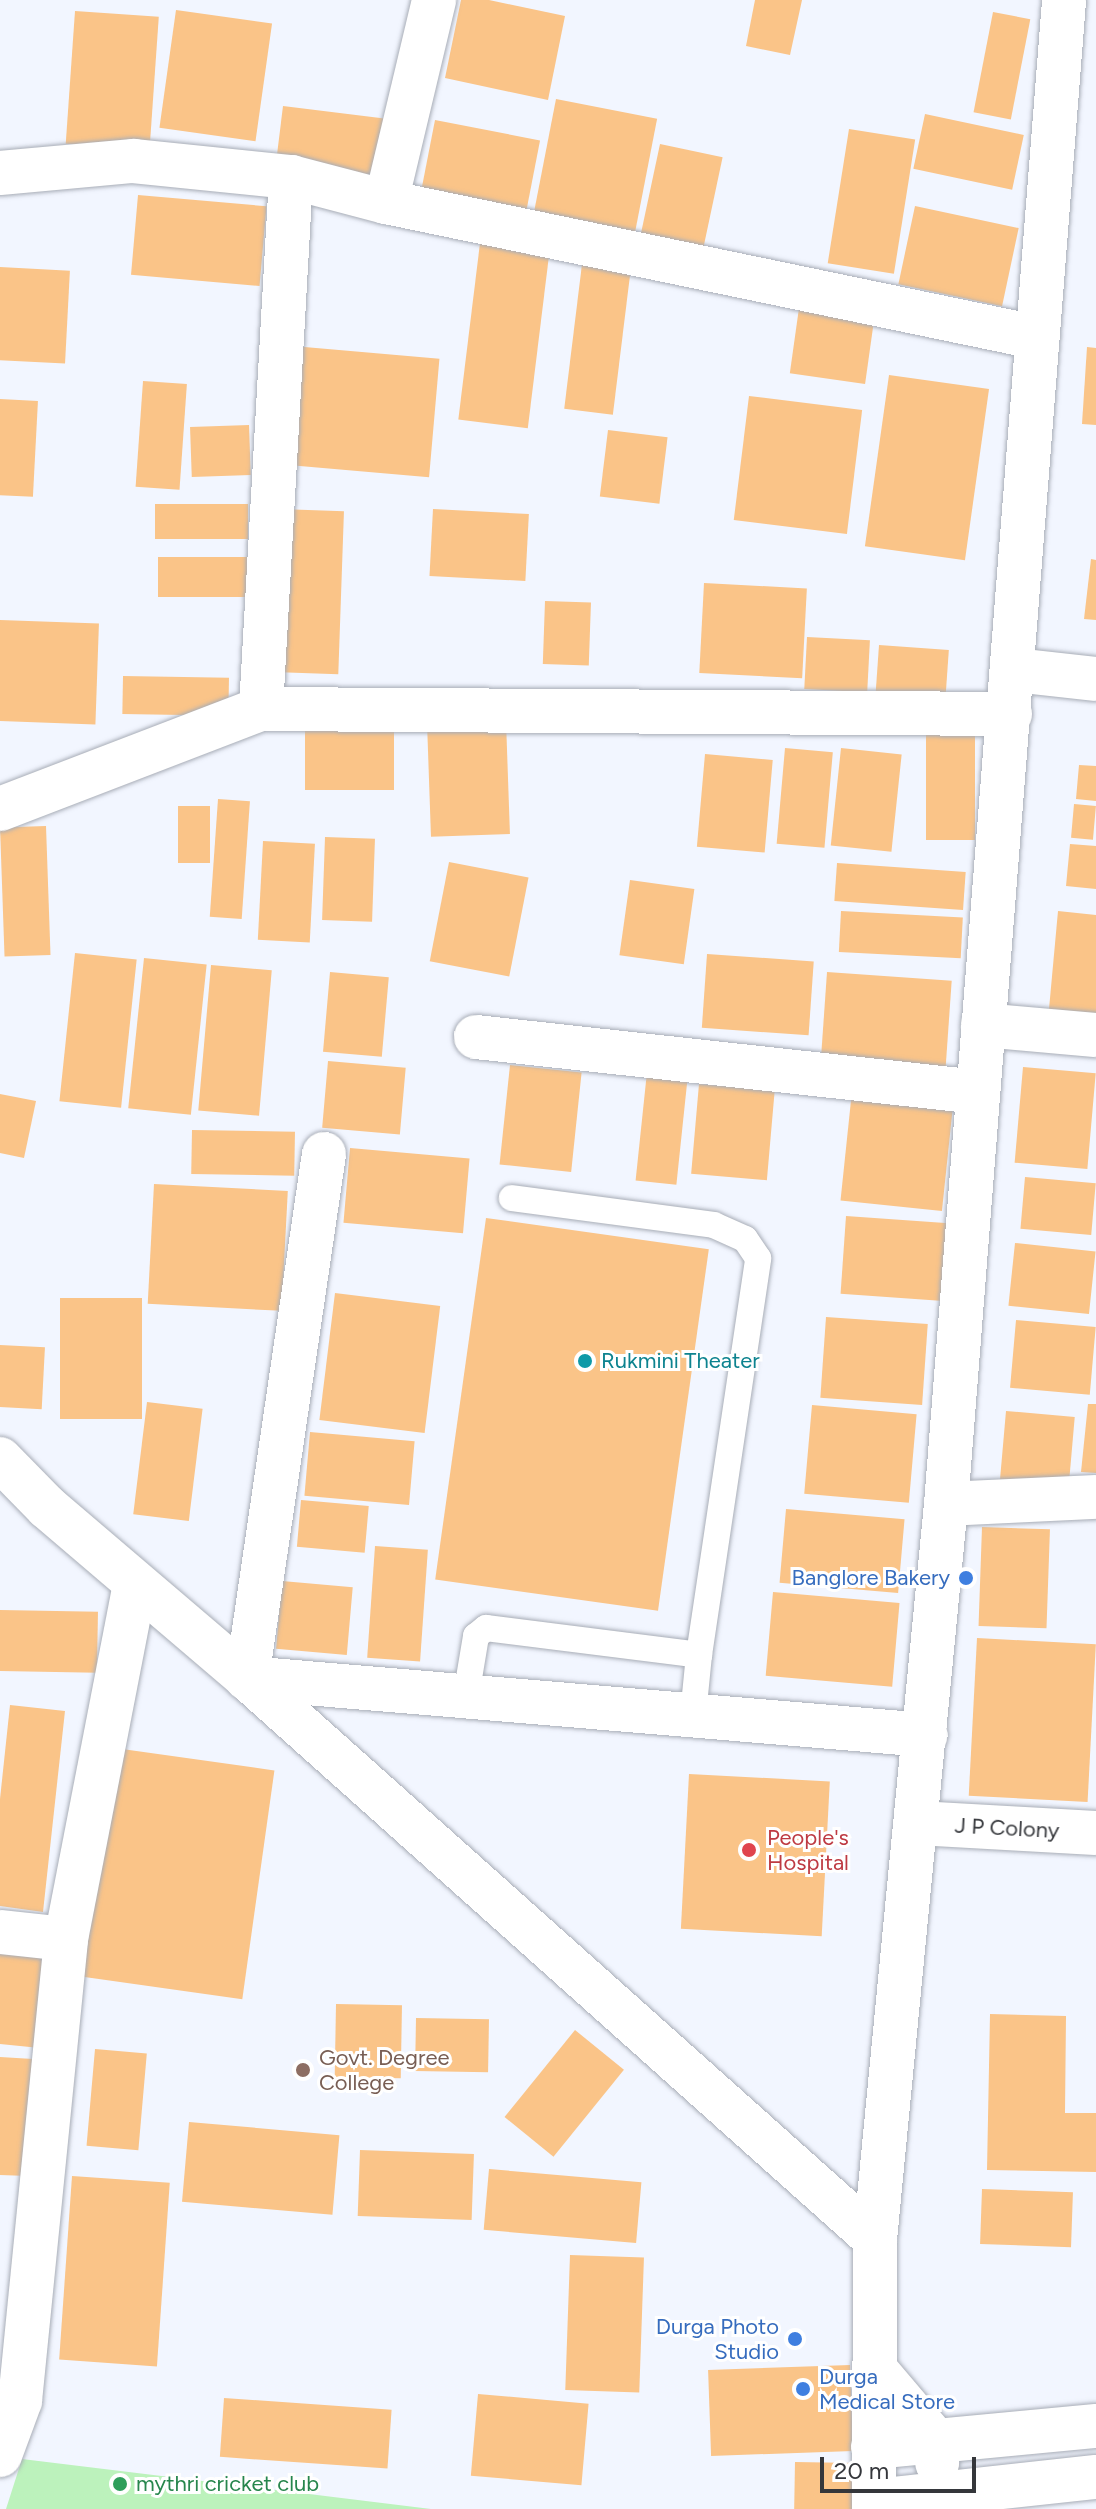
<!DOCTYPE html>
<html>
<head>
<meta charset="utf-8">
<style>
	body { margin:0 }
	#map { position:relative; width:1096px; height:2509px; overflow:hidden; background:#f2f6ff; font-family:Figtree,sans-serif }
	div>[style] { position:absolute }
	.green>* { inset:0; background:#bcf2bc }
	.building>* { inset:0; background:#fac488; transform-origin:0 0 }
	.roads { filter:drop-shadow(0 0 2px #a8adb7) drop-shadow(0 0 2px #a8adb7) }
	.service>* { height:26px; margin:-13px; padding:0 13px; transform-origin:13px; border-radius:13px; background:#fff }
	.minor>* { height:44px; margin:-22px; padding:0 22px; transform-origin:22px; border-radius:22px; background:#fff }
	.dots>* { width:22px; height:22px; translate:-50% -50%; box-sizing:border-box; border:4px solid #fff; border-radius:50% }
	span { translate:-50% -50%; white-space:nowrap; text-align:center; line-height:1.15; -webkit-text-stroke:6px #fff; paint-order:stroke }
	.culture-label { font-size:22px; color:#0d838f }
	.left { translate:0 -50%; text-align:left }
	.shop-label { font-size:22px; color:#366cbe }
	.right { translate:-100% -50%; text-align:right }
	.street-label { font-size:22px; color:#35373b }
	.health-label { font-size:22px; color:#be3a42 }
	.education-label { font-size:22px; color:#785e54 }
	.leisure-label { font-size:22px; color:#27864d }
	.scale { position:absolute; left:820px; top:2457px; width:156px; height:36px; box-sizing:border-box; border:4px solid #35373b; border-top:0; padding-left:10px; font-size:24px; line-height:28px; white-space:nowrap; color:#35373b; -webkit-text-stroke:6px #fff; paint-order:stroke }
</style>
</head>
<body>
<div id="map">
	<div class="green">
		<i style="clip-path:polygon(22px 2459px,431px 2509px,6px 2509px)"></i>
	</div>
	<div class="building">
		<i style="clip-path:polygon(461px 0,489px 0,565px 16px,548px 100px,445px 78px)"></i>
		<i style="clip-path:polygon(755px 0,802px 0,790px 55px,746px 46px)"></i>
		<i style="left:176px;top:10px;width:97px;height:119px;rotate:8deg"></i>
		<i style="left:75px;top:11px;width:84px;height:133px;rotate:4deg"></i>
		<i style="left:993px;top:12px;width:38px;height:102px;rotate:11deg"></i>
		<i style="left:556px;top:99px;width:103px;height:122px;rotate:11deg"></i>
		<i style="left:283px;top:106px;width:102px;height:58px;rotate:7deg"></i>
		<i style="left:925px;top:114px;width:101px;height:56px;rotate:12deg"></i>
		<i style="left:435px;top:120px;width:107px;height:76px;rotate:11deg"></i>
		<i style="left:849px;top:129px;width:67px;height:136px;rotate:9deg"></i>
		<i style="left:660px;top:144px;width:64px;height:99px;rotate:12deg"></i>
		<i style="left:138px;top:195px;width:129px;height:80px;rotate:5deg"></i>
		<i style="left:915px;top:206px;width:106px;height:80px;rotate:12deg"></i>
		<i style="left:481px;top:235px;width:70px;height:186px;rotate:7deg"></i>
		<i style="left:583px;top:256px;width:49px;height:154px;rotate:7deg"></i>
		<i style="left:0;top:267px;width:70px;height:93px;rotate:3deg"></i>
		<i style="left:799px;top:308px;width:76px;height:66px;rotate:8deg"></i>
		<i style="left:293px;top:346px;width:147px;height:119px;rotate:5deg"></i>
		<i style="clip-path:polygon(1087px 347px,1096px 348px,1096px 425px,1082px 424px)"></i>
		<i style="left:889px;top:375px;width:101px;height:173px;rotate:8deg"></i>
		<i style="left:143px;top:381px;width:44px;height:106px;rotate:4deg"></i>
		<i style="left:749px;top:396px;width:114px;height:125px;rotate:7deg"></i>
		<i style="left:0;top:399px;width:38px;height:96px;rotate:3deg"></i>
		<i style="left:249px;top:425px;width:50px;height:59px;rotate:88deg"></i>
		<i style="left:608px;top:430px;width:60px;height:67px;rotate:7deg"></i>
		<i style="left:248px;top:504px;width:35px;height:93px;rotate:90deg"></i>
		<i style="left:279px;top:509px;width:65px;height:163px;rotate:2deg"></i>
		<i style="left:433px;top:509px;width:96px;height:67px;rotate:3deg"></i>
		<i style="left:253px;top:557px;width:40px;height:95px;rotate:90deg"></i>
		<i style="clip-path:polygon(1091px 559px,1096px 560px,1096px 620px,1084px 619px)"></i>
		<i style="left:704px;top:583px;width:103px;height:90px;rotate:3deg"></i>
		<i style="left:545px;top:601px;width:46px;height:63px;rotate:2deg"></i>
		<i style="left:0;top:620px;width:99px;height:101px;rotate:2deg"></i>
		<i style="left:807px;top:637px;width:63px;height:52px;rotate:3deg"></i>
		<i style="left:879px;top:645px;width:70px;height:47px;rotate:4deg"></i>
		<i style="left:123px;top:676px;width:106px;height:38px;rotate:1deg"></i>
		<i style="left:305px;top:717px;width:89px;height:73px"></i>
		<i style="left:506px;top:721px;width:113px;height:79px;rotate:88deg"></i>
		<i style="left:926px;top:727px;width:49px;height:113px"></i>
		<i style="left:785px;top:748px;width:48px;height:96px;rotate:5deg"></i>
		<i style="left:841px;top:748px;width:61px;height:98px;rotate:6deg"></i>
		<i style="left:705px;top:754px;width:68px;height:93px;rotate:5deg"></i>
		<i style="clip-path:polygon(1079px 765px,1096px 766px,1096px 801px,1076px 799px)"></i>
		<i style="left:218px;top:799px;width:32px;height:118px;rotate:4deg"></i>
		<i style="left:1074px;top:804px;width:22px;height:34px;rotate:5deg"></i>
		<i style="left:178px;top:806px;width:32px;height:57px"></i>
		<i style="left:46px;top:826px;width:129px;height:46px;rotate:88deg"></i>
		<i style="left:325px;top:837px;width:50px;height:83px;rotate:2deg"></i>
		<i style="left:263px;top:841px;width:52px;height:99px;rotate:3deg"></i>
		<i style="clip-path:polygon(1070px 844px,1096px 846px,1096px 889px,1066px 886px)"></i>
		<i style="left:449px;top:862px;width:81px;height:101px;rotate:11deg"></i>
		<i style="left:837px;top:863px;width:129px;height:38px;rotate:4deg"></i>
		<i style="left:630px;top:880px;width:65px;height:76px;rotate:8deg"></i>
		<i style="left:841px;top:911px;width:122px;height:41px;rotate:3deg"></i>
		<i style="clip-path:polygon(1058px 911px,1096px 915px,1096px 1014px,1049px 1009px)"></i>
		<i style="left:75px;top:953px;width:62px;height:149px;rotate:6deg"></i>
		<i style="left:707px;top:954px;width:107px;height:74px;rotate:4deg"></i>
		<i style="left:144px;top:958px;width:63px;height:151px;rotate:6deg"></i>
		<i style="left:211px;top:965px;width:61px;height:146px;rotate:5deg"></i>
		<i style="left:330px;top:972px;width:59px;height:80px;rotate:5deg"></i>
		<i style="left:827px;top:972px;width:125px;height:94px;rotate:4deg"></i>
		<i style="left:328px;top:1061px;width:78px;height:67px;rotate:5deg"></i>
		<i style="left:510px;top:1065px;width:72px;height:100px;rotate:6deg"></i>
		<i style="left:1023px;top:1067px;width:73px;height:96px;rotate:5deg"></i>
		<i style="left:647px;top:1072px;width:41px;height:109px;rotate:6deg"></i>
		<i style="left:699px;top:1084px;width:76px;height:90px;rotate:5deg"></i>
		<i style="left:852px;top:1091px;width:102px;height:110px;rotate:6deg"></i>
		<i style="clip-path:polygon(0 1094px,36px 1101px,24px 1158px,0 1153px)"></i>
		<i style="left:192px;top:1130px;width:103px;height:44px;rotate:1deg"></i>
		<i style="left:350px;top:1148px;width:120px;height:75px;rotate:5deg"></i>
		<i style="left:1025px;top:1177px;width:71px;height:52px;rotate:5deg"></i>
		<i style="left:154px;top:1184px;width:134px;height:120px;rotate:3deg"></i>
		<i style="left:846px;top:1216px;width:103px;height:78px;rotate:4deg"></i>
		<i style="left:486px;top:1218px;width:225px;height:365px;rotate:8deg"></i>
		<i style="left:1015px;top:1243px;width:81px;height:63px;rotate:6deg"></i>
		<i style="left:335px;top:1293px;width:106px;height:128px;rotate:7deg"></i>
		<i style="left:142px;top:1298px;width:121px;height:82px;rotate:90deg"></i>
		<i style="left:826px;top:1317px;width:102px;height:81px;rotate:4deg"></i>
		<i style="left:1016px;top:1320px;width:80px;height:68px;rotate:5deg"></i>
		<i style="left:0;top:1345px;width:45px;height:62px;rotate:3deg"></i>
		<i style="left:147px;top:1402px;width:56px;height:113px;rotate:7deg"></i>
		<i style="clip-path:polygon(1088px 1404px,1096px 1404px,1096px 1473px,1081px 1472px)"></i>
		<i style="left:812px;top:1405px;width:105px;height:89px;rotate:5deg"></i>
		<i style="left:1006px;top:1411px;width:69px;height:78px;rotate:5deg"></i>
		<i style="left:310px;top:1432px;width:105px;height:64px;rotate:5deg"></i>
		<i style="left:301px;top:1500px;width:68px;height:47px;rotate:5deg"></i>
		<i style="left:786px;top:1509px;width:119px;height:74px;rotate:5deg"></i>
		<i style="left:982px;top:1527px;width:68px;height:99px;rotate:2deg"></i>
		<i style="left:375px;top:1546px;width:53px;height:112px;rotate:4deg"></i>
		<i style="left:282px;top:1581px;width:71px;height:68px;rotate:5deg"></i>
		<i style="left:773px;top:1592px;width:127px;height:84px;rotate:5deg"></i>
		<i style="left:0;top:1610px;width:98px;height:61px;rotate:1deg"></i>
		<i style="left:977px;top:1638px;width:119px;height:158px;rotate:3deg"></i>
		<i style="clip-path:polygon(10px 1705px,65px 1711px,43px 1912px,0 1906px,0 1799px)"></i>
		<i style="left:115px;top:1748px;width:161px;height:231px;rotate:8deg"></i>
		<i style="left:689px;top:1774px;width:141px;height:155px;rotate:3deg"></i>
		<i style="clip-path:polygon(0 1939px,50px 1944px,40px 2048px,0 2044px)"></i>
		<i style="left:336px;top:2004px;width:66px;height:73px;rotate:1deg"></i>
		<i style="clip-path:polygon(990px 2014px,1066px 2016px,1065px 2113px,1096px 2113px,1096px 2172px,987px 2170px)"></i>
		<i style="left:416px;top:2018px;width:73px;height:53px;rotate:1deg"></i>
		<i style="left:575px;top:2030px;width:63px;height:112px;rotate:39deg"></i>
		<i style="left:95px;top:2049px;width:52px;height:97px;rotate:5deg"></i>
		<i style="clip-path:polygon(0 2057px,33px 2059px,28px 2176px,0 2175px)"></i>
		<i style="left:189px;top:2122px;width:151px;height:80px;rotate:5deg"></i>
		<i style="left:360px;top:2150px;width:114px;height:66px;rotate:2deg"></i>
		<i style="left:489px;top:2169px;width:153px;height:61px;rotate:5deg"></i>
		<i style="left:72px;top:2176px;width:98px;height:184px;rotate:4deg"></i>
		<i style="left:982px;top:2189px;width:91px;height:55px;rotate:2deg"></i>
		<i style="left:570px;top:2255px;width:74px;height:135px;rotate:2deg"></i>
		<i style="left:850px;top:2365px;width:86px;height:142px;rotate:88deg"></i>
		<i style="left:478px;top:2394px;width:111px;height:82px;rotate:5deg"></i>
		<i style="left:224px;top:2398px;width:168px;height:59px;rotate:4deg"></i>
		<i style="left:795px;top:2462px;width:61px;height:47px;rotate:1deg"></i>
	</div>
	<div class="roads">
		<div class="service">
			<i style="left:466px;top:1696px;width:61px;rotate:-80.5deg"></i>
			<i style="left:476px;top:1636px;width:13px;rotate:-39deg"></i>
			<i style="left:486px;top:1628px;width:215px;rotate:7.2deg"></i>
			<i style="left:699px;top:1655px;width:401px;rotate:-81.5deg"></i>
			<i style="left:758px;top:1258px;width:23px;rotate:-124deg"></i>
			<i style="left:745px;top:1239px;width:34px;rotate:-156deg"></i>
			<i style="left:714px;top:1225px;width:204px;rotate:-172.4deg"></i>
			<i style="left:693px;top:1715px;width:60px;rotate:-84.3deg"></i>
		</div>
		<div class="minor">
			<i style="left:0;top:173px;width:134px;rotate:-5.2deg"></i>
			<i style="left:133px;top:161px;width:159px;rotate:5.8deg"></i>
			<i style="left:291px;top:177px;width:98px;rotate:14.7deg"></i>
			<i style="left:386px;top:202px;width:663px;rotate:11.75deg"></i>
			<i style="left:386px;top:202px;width:208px;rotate:-76.6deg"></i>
			<i style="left:1015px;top:670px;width:81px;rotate:6.3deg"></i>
			<i style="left:261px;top:709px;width:533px;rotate:-86.77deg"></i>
			<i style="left:0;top:809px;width:280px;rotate:-21deg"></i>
			<i style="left:261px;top:709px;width:749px;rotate:0.38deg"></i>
			<i style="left:983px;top:1025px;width:113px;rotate:5.1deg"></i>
			<i style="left:476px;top:1037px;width:505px;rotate:6.25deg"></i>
			<i style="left:324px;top:1154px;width:530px;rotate:98.36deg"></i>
			<i style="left:247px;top:1678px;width:681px;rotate:4.8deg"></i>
			<i style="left:0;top:1459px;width:67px;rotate:45.6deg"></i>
			<i style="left:47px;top:1507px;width:263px;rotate:40.5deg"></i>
			<i style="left:247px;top:1678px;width:842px;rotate:41.77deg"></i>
			<i style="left:946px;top:1504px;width:150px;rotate:-2.7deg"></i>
			<i style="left:917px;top:1823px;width:179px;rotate:3.2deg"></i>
			<i style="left:0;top:1932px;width:66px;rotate:6.1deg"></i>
			<i style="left:874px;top:2368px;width:96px;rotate:49.7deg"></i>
			<i style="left:936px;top:2441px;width:22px;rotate:87deg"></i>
			<i style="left:873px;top:2447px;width:224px;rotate:-5.4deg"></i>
			<i style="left:0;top:2455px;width:58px;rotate:-69.7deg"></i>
			<i style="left:20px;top:2401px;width:464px;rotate:-84.3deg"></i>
			<i style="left:66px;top:1939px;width:362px;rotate:-79deg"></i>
			<i style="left:874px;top:2501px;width:223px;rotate:-6.2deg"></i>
			<i style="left:874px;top:2509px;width:270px;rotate:-89.8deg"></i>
			<i style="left:875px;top:2239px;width:738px;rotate:-84.48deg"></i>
			<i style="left:946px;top:1504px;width:1509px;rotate:-85.51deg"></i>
		</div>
	</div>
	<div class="dots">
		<i style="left:585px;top:1361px;background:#0f9aa8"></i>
		<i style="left:966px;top:1578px;background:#3f7fe0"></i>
		<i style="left:749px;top:1850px;background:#e0444e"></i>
		<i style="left:303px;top:2070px;background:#8d6e63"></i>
		<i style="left:795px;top:2339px;background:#3f7fe0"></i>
		<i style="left:803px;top:2389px;background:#3f7fe0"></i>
		<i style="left:120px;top:2484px;background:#2e9e5b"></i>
	</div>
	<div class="culture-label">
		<span class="left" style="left:601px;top:1361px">Rukmini Theater</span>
	</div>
	<div class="shop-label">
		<span class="right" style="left:950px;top:1578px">Banglore Bakery</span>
		<span class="right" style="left:779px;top:2339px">Durga Photo<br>Studio</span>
		<span class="left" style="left:819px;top:2389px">Durga<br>Medical Store</span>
	</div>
	<div class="street-label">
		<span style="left:1007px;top:1828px;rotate:3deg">J P Colony</span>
	</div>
	<div class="health-label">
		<span class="left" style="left:767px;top:1850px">People's<br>Hospital</span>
	</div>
	<div class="education-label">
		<span class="left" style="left:319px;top:2070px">Govt. Degree<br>College</span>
	</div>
	<div class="leisure-label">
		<span class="left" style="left:136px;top:2484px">mythri cricket club</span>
	</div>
	<div class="scale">20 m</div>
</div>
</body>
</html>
